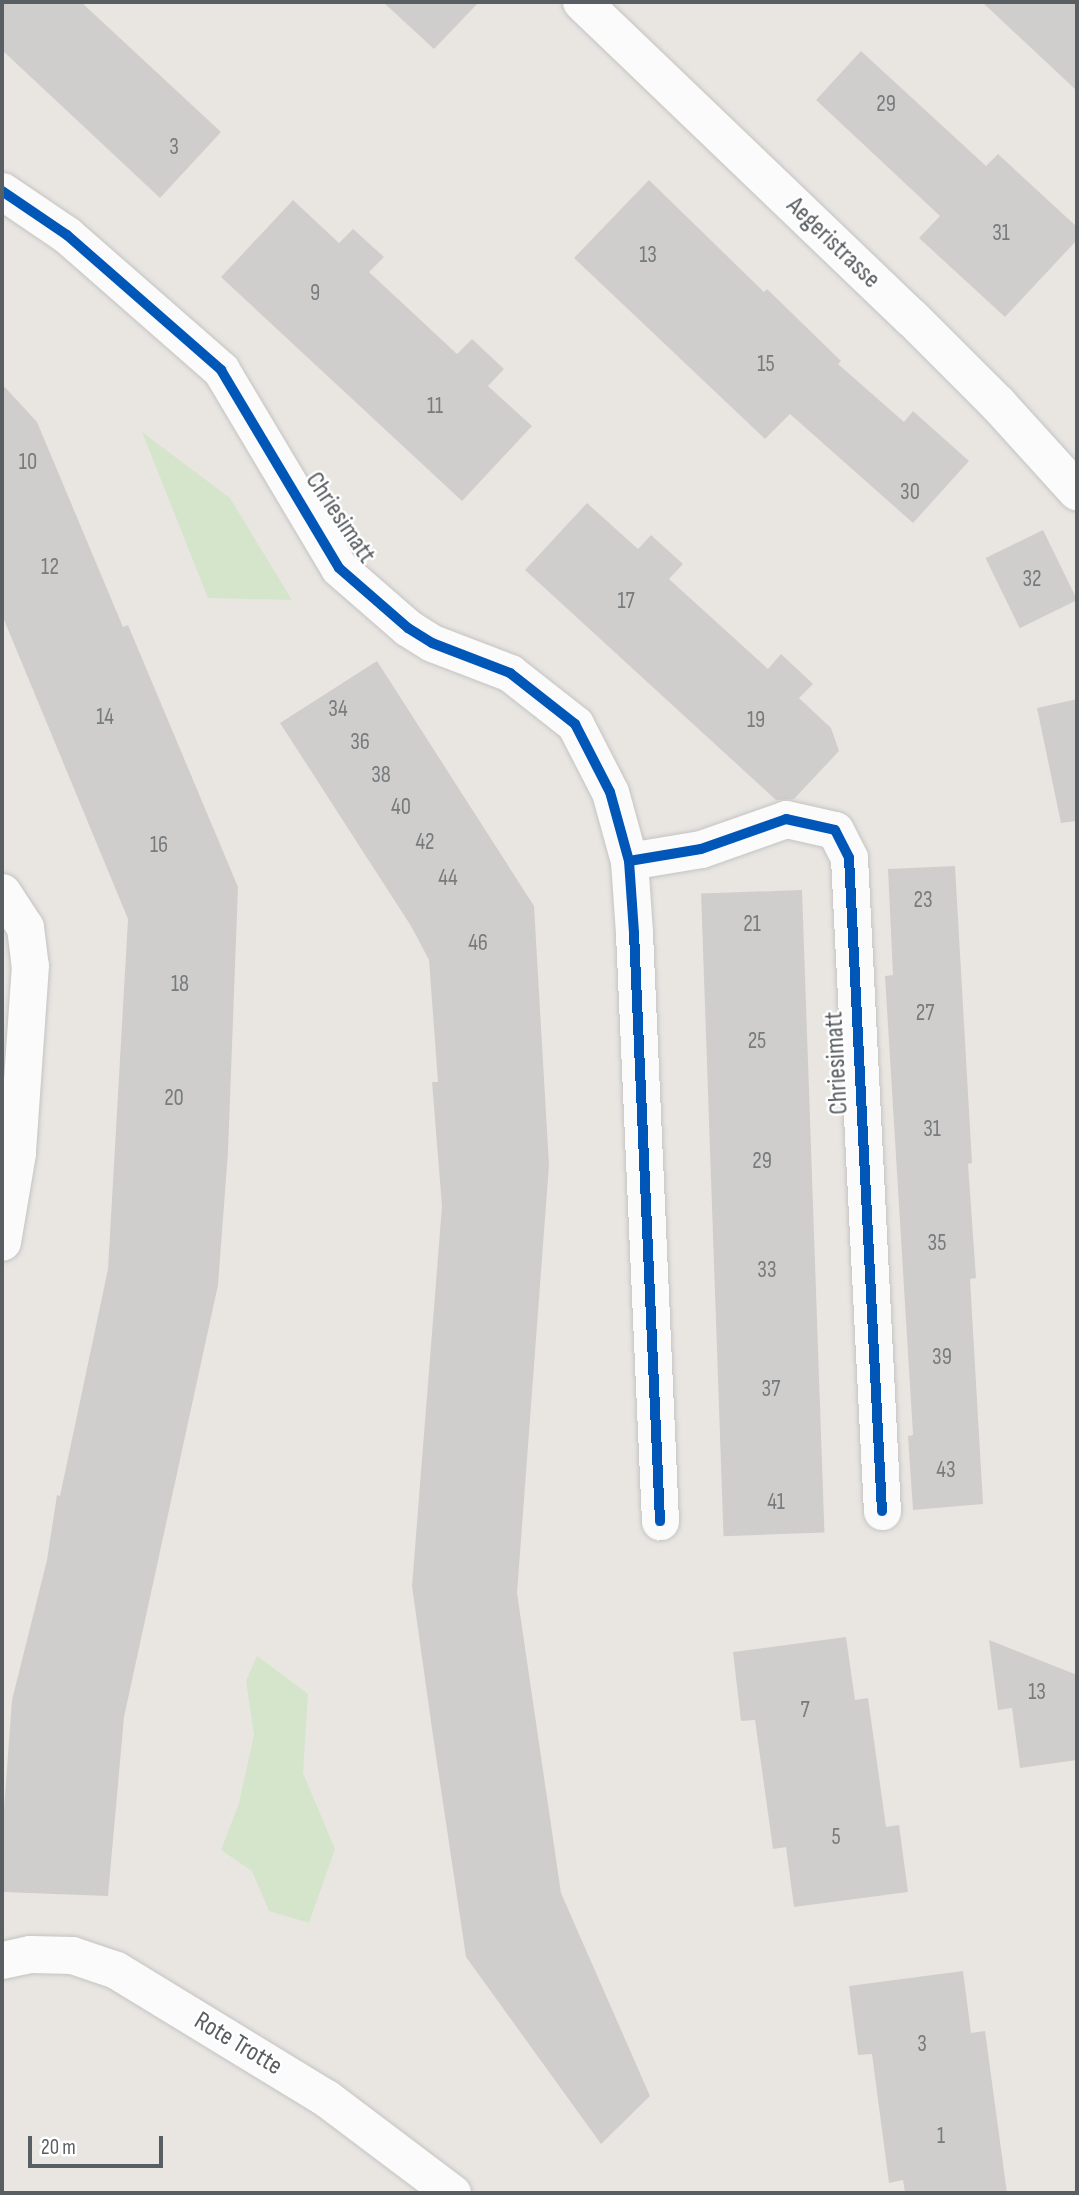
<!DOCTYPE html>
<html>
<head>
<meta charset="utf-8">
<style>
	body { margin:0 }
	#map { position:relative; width:1079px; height:2195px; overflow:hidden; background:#e9e6e2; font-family:"Sofia Sans Condensed",sans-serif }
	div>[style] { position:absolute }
	.green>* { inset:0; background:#d5e5cc }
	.building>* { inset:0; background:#d0cecc; transform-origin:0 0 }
	.roads { filter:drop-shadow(0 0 2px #c4c4c3) drop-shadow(0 0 2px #c4c4c3) }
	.minor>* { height:37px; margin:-18.5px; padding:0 18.5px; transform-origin:18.5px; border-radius:18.5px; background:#fcfbfb }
	.tertiary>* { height:38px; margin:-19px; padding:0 19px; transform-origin:19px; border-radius:19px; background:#fcfbfb }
	.cycleway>* { height:10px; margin:-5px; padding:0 5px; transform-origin:5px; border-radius:5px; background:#0057b8 }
	span { translate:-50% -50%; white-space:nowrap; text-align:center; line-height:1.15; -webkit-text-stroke:5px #fff; paint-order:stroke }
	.number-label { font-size:23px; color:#777b7d }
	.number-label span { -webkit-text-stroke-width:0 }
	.street-label { font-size:26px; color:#585e61 }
	.frame { position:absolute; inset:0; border:4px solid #585e61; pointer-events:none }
	.scale { position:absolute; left:28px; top:2136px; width:135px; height:32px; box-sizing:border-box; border:4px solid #585e61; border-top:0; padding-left:9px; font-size:21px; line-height:24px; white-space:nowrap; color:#585e61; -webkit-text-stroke:5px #fff; paint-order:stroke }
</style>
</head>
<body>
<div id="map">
	<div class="green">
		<i style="clip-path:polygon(142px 432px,230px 498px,292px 600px,208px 598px)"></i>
		<i style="clip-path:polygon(257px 1656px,308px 1694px,303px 1773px,335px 1849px,309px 1923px,269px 1911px,252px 1871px,221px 1850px,239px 1803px,254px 1735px,246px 1681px)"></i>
	</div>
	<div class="building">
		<i style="clip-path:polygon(2px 2px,81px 2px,221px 132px,160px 198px,2px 50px)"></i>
		<i style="clip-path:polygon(383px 2px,479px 2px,434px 49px)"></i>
		<i style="clip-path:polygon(982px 2px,1077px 2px,1077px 91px)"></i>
		<i style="clip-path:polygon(861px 51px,986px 166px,998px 154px,1077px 227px,1077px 240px,1005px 317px,919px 238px,940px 216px,816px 100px)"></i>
		<i style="clip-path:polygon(649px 180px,764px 292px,767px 289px,841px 361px,838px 364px,904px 422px,913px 411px,969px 461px,913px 523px,790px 414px,765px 439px,574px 258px)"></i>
		<i style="clip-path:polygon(293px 200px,339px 243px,353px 229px,384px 257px,369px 272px,457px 354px,472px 339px,504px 369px,488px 386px,532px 426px,462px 501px,221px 277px)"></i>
		<i style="clip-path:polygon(2px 384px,37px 422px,123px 627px,128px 625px,238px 887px,228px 1152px,218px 1285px,124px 1717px,108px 1896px,2px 1892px,2px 1837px,12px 1700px,47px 1560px,57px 1495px,60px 1496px,108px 1269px,128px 919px,2px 615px)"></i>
		<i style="clip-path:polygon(587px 503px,638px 549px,651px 535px,683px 564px,669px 579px,768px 669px,781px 654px,813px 684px,799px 698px,831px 728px,839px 751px,794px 799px,776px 800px,525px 570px)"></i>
		<i style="left:1043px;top:530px;width:78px;height:64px;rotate:64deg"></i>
		<i style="clip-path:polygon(377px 661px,534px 906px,549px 1165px,517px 1593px,561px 1893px,650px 2096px,601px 2144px,466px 1957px,432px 1729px,412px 1586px,442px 1206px,432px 1082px,438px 1082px,429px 960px,411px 926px,280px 723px)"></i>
		<i style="clip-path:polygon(1077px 699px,1077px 821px,1061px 823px,1037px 708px)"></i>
		<i style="clip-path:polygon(955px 866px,972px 1163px,968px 1164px,976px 1278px,970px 1279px,983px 1504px,913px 1510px,908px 1436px,913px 1435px,885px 976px,893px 975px,888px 869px)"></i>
		<i style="left:802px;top:890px;width:643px;height:101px;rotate:88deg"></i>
		<i style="clip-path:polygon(846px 1637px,855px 1700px,868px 1698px,886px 1827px,899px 1825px,908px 1892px,794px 1907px,786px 1847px,773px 1849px,755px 1720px,741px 1721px,733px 1652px)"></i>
		<i style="clip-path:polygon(989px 1640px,1077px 1675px,1077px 1760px,1020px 1768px,1012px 1708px,998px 1710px)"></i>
		<i style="clip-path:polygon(963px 1971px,971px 2033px,985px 2031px,1007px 2193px,905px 2193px,903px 2180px,889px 2183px,872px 2054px,858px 2055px,849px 1986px)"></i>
	</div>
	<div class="roads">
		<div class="minor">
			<i style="left:2px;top:191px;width:78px;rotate:34.1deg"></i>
			<i style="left:67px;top:235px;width:205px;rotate:41.2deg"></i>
			<i style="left:221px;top:370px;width:230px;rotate:59.2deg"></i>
			<i style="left:339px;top:568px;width:91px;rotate:41deg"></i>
			<i style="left:408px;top:628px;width:28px;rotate:32deg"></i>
			<i style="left:432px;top:643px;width:84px;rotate:21deg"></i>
			<i style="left:510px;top:673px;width:83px;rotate:38.1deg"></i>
			<i style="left:575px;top:724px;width:76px;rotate:62.8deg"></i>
			<i style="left:610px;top:792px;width:72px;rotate:74.6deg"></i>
			<i style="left:629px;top:861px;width:72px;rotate:86deg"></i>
			<i style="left:634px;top:933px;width:589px;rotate:87.47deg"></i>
			<i style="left:629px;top:861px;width:73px;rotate:-9.5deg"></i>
			<i style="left:701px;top:849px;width:90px;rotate:-19.4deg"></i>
			<i style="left:786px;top:819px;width:50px;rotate:12.7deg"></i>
			<i style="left:835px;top:830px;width:31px;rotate:63deg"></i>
			<i style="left:849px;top:858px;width:654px;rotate:87.11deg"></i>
			<i style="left:2px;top:892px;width:42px;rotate:56.7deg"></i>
			<i style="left:25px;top:927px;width:38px;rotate:83deg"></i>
			<i style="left:30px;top:965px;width:188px;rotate:94deg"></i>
			<i style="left:17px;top:1153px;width:90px;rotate:99.6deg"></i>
			<i style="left:2px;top:1960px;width:29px;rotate:-12deg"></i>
			<i style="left:30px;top:1954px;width:42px;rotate:1.4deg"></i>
			<i style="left:72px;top:1955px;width:46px;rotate:18.8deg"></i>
			<i style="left:116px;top:1970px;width:246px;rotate:31.4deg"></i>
			<i style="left:326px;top:2098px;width:158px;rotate:37deg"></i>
		</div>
		<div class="tertiary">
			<i style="left:582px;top:2px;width:457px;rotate:43.8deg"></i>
			<i style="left:912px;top:318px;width:122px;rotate:45deg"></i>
			<i style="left:998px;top:404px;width:118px;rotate:47.8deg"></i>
		</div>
	</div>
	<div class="cycleway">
		<i style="left:2px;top:191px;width:78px;rotate:34.1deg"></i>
		<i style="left:67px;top:235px;width:205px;rotate:41.2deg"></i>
		<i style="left:221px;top:370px;width:230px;rotate:59.2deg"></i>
		<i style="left:339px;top:568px;width:91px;rotate:41deg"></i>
		<i style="left:408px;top:628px;width:28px;rotate:32deg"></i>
		<i style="left:432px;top:643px;width:84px;rotate:21deg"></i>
		<i style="left:510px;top:673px;width:83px;rotate:38.1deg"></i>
		<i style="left:575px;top:724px;width:76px;rotate:62.8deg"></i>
		<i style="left:610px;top:792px;width:72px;rotate:74.6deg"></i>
		<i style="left:629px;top:861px;width:72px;rotate:86deg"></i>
		<i style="left:634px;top:933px;width:589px;rotate:87.47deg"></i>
		<i style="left:629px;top:861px;width:73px;rotate:-9.5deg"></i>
		<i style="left:701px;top:849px;width:90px;rotate:-19.4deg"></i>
		<i style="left:786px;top:819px;width:50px;rotate:12.7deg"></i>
		<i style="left:835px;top:830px;width:31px;rotate:63deg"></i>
		<i style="left:849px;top:858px;width:654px;rotate:87.11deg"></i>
	</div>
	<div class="number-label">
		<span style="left:886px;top:104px">29</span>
		<span style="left:174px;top:147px">3</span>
		<span style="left:1001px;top:233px">31</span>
		<span style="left:648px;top:255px">13</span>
		<span style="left:315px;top:293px">9</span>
		<span style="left:766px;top:364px">15</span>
		<span style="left:435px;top:406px">11</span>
		<span style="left:28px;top:462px">10</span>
		<span style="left:910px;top:492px">30</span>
		<span style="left:50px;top:567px">12</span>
		<span style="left:1032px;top:579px">32</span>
		<span style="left:626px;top:601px">17</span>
		<span style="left:338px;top:709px">34</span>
		<span style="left:105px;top:717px">14</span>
		<span style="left:756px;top:720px">19</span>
		<span style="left:360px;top:742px">36</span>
		<span style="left:381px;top:775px">38</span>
		<span style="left:401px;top:807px">40</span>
		<span style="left:425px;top:842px">42</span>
		<span style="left:159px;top:845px">16</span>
		<span style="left:448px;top:878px">44</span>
		<span style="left:923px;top:900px">23</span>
		<span style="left:752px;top:924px">21</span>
		<span style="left:478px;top:943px">46</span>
		<span style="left:180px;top:984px">18</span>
		<span style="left:925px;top:1013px">27</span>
		<span style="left:757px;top:1041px">25</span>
		<span style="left:174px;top:1098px">20</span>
		<span style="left:932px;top:1129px">31</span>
		<span style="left:762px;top:1161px">29</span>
		<span style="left:937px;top:1243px">35</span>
		<span style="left:767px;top:1270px">33</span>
		<span style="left:942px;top:1357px">39</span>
		<span style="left:771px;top:1389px">37</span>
		<span style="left:946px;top:1470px">43</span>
		<span style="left:776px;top:1502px">41</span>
		<span style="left:1037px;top:1692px">13</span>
		<span style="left:805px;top:1710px">7</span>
		<span style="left:836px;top:1837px">5</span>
		<span style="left:922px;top:2044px">3</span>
		<span style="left:941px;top:2136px">1</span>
	</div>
	<div class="street-label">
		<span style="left:833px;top:243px;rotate:44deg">Aegeristrasse</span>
		<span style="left:340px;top:518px;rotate:56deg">Chriesimatt</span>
		<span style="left:837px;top:1063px;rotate:-93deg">Chriesimatt</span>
		<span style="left:238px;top:2044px;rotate:31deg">Rote Trotte</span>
	</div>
	<div class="frame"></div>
	<div class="scale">20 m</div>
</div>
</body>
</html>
